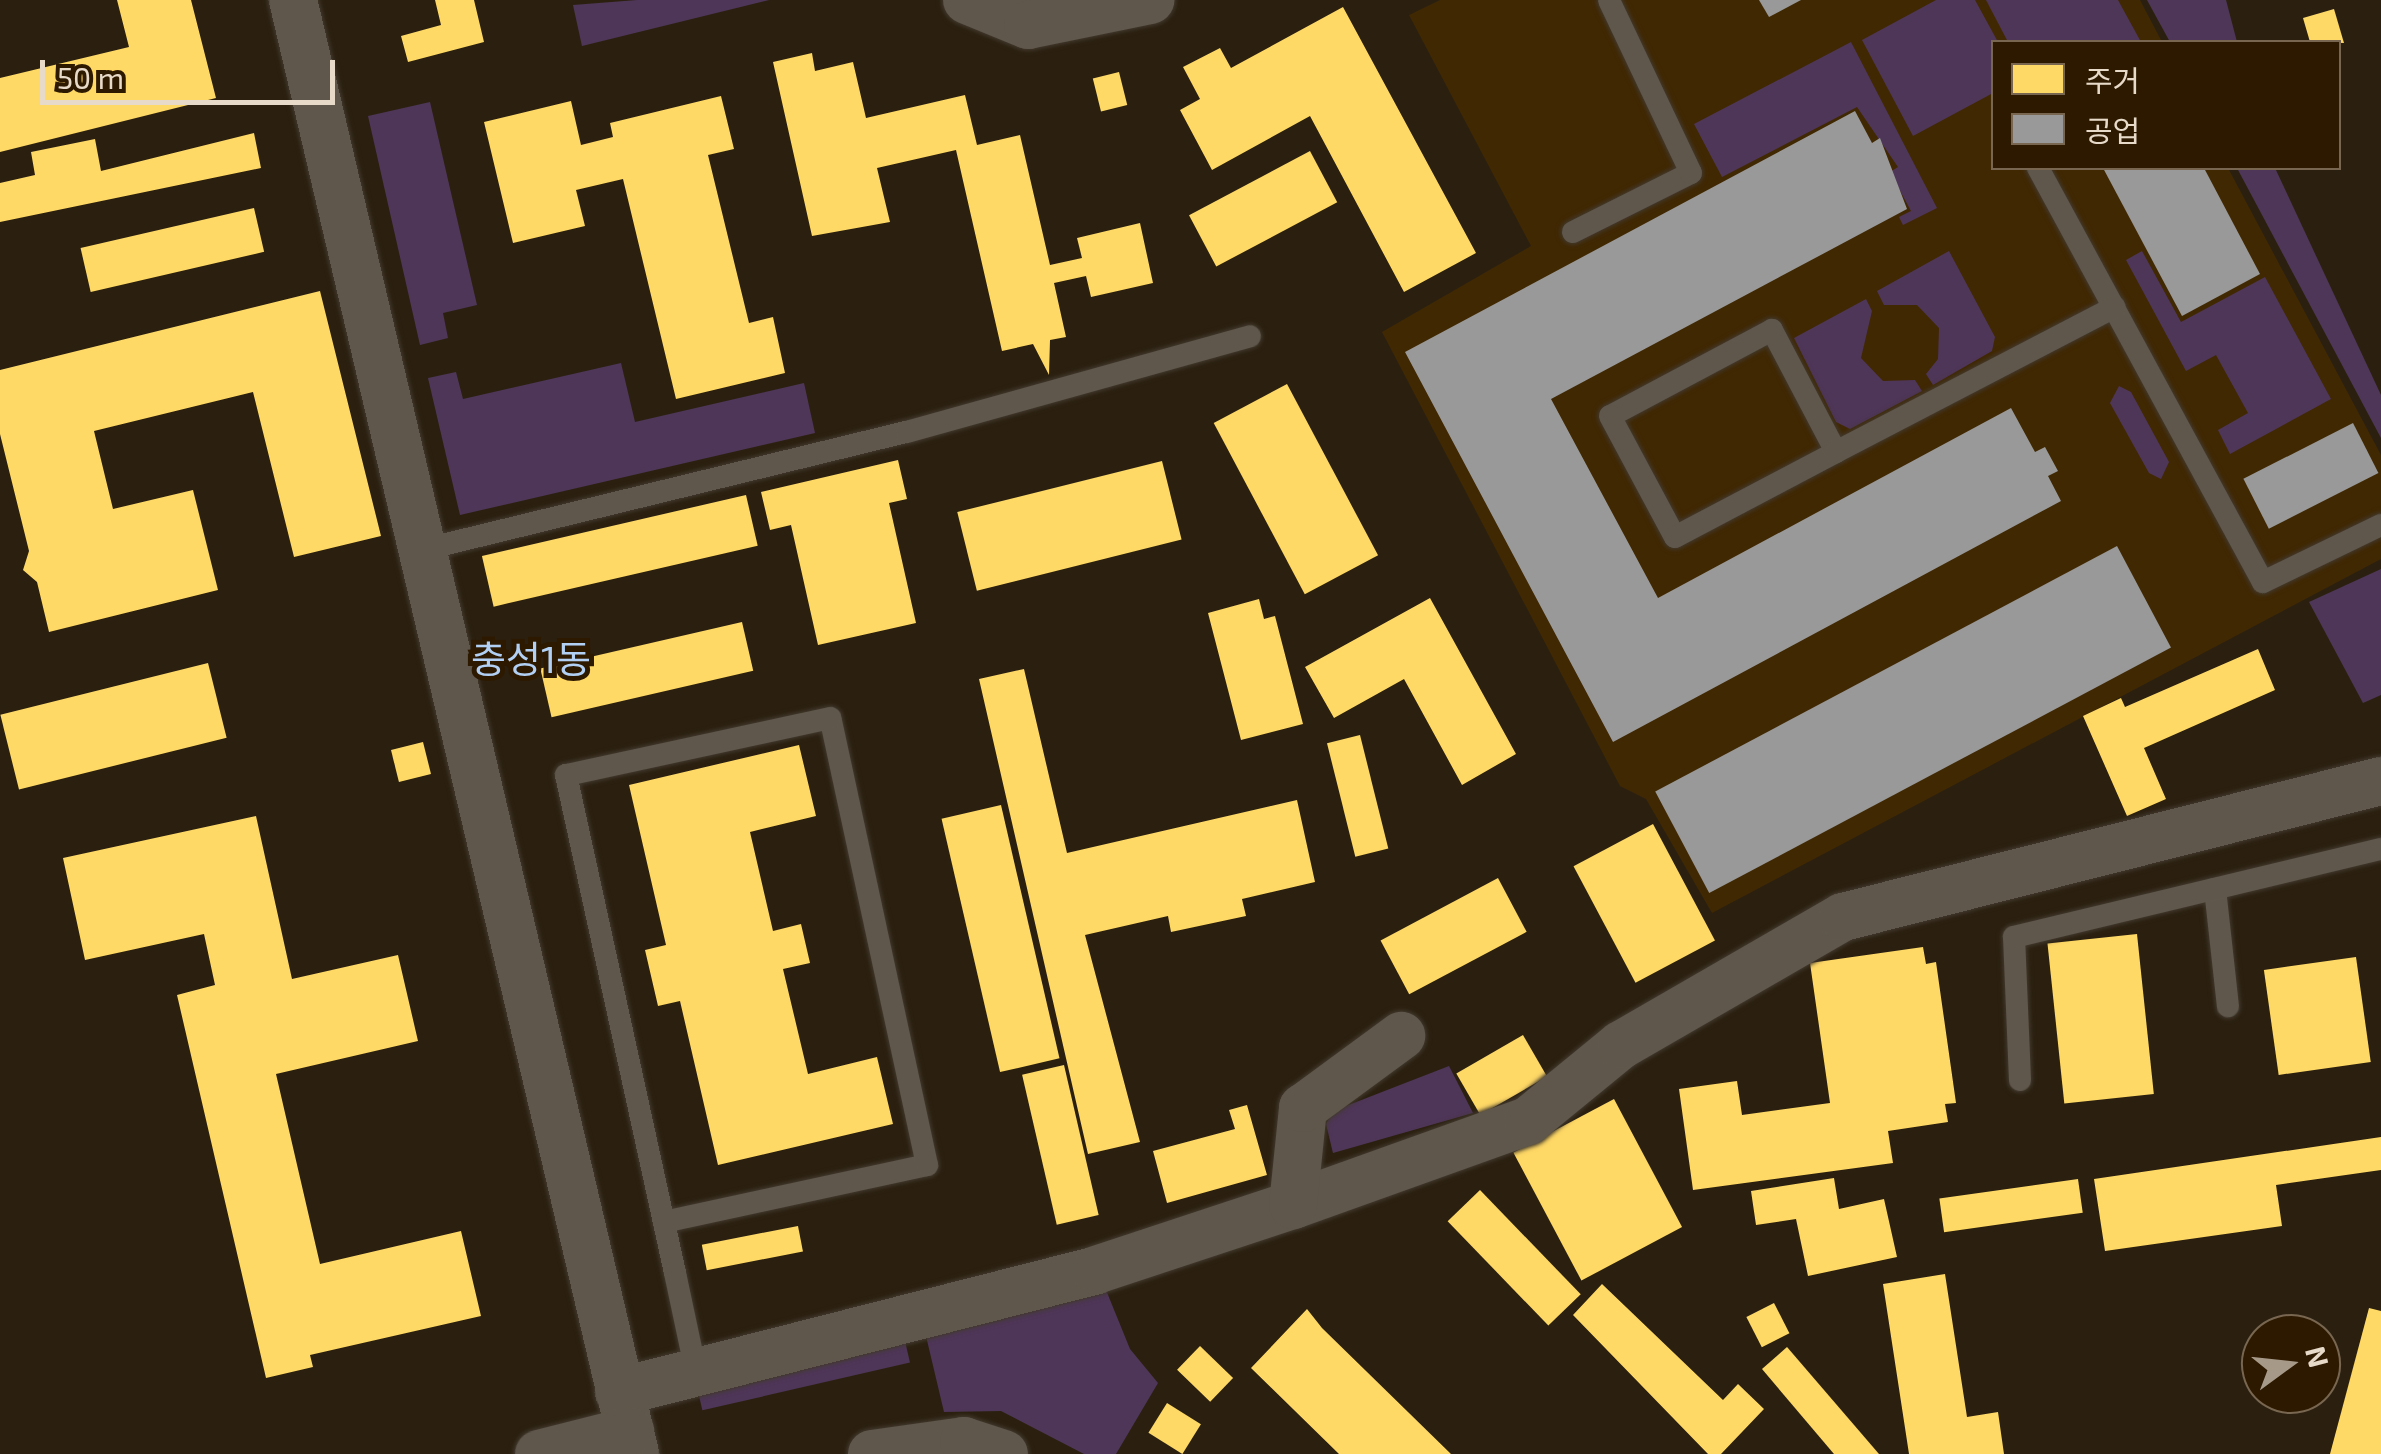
<!DOCTYPE html>
<html>
<head>
<meta charset="utf-8">
<style>
	body { margin:0 }
	#map { position:relative; width:2381px; height:1454px; overflow:hidden; background:#2b2010; font-family:"Exo 2","Noto Sans KR",sans-serif }
	div>[style] { position:absolute }
	.built>* { inset:0; background:#402803 }
	.green>* { inset:0; background:#4e3658; transform-origin:0 0 }
	.homes>* { inset:0; background:#ffd966; transform-origin:0 0 }
	.industry>* { inset:0; background:#999; transform-origin:0 0 }
	.roads { filter:drop-shadow(0 0 2px #42392e) drop-shadow(0 0 2px #42392e) }
	.lane>* { height:22px; margin:-11px; padding:0 11px; transform-origin:11px; border-radius:11px; background:#5f574b }
	.street>* { height:48px; margin:-24px; padding:0 24px; transform-origin:24px; border-radius:24px; background:#5f574b }
	span { translate:-50% -50%; white-space:nowrap; text-align:center; line-height:1.15; -webkit-text-stroke:10px #2d1900; paint-order:stroke }
	.quarter-label { font-size:38px; color:#b2d0f4 }
	.legend { position:absolute; left:1991px; top:40px; width:350px; height:130px; box-sizing:border-box; background:#2d1900; border:2px solid #786650; margin:0; padding:12px 18px; list-style:none; font-size:30px; color:#e8dac9 }
	.legend li { display:flex; align-items:center; gap:20px; height:50px }
	.legend b { width:50px; border:2px solid #786650 }
	.north { position:absolute; left:2241px; top:1314px; width:100px; height:100px; box-sizing:border-box; background:#2d1900; border:2px solid #786650; border-radius:50%; rotate:75deg; font-size:28px; font-weight:700; line-height:40px; text-align:center; color:#e8dac9 }
	.north::after { content:''; display:block; margin:auto; width:35px; height:45px; background:#a69988; clip-path:polygon(50% 0,100% 100%,50% 72%,0 100%) }
	.scale { position:absolute; left:40px; top:60px; width:295px; height:45px; box-sizing:border-box; border:5px solid #e8dac9; border-top:0; padding-left:12px; font-size:30px; line-height:35px; white-space:nowrap; color:#e8dac9; -webkit-text-stroke:8px #2d1900; paint-order:stroke }
</style>
</head>
<body>
<div id="map">
	<div class="built">
		<i style="clip-path:polygon(1440px 0,2140px 0,2162px 42px,1994px 42px,1994px 168px,2228px 168px,2381px 455px,2381px 559px,1712px 913px,1646px 799px,1620px 786px,1382px 332px,1531px 246px,1409px 15px)"></i>
	</div>
	<div class="green">
		<i style="clip-path:polygon(637px 0,769px 0,582px 46px,573px 5px)"></i>
		<i style="clip-path:polygon(1936px 0,1975px 0,1998px 42px,1993px 93px,1913px 136px,1862px 40px)"></i>
		<i style="clip-path:polygon(1986px 0,2118px 0,2141px 42px,2008px 42px)"></i>
		<i style="clip-path:polygon(2147px 0,2226px 0,2237px 42px,2170px 42px)"></i>
		<i style="clip-path:polygon(1851px 42px,1937px 208px,1903px 225px,1899px 217px,1911px 211px,1890px 172px,1898px 167px,1857px 107px,1722px 177px,1694px 124px)"></i>
		<i style="clip-path:polygon(430px 102px,477px 305px,443px 313px,448px 338px,420px 345px,368px 116px)"></i>
		<i style="clip-path:polygon(2237px 168px,2275px 168px,2381px 395px,2381px 438px)"></i>
		<i style="clip-path:polygon(1949px 251px,1995px 337px,1992px 351px,1933px 385px,1926px 374px,1938px 359px,1939px 328px,1917px 305px,1884px 305px,1877px 291px)"></i>
		<i style="clip-path:polygon(2142px 251px,2181px 322px,2265px 277px,2331px 399px,2230px 454px,2218px 430px,2248px 413px,2216px 355px,2186px 371px,2126px 260px)"></i>
		<i style="clip-path:polygon(1866px 299px,1872px 311px,1861px 358px,1883px 381px,1915px 380px,1922px 391px,1850px 429px,1836px 422px,1794px 338px)"></i>
		<i style="clip-path:polygon(621px 363px,635px 422px,804px 383px,815px 433px,460px 515px,428px 378px,456px 372px,463px 399px)"></i>
		<i style="clip-path:polygon(2119px 386px,2131px 392px,2169px 462px,2161px 479px,2149px 473px,2110px 403px)"></i>
		<i style="clip-path:polygon(2381px 569px,2381px 695px,2363px 703px,2309px 602px)"></i>
		<i style="clip-path:polygon(1449px 1066px,1473px 1113px,1333px 1153px,1326px 1124px,1333px 1111px)"></i>
		<i style="clip-path:polygon(1106px 1290px,1130px 1349px,1158px 1383px,1116px 1454px,1084px 1454px,1001px 1411px,944px 1412px,926px 1336px)"></i>
		<i style="left:905px;top:1341px;width:22px;height:213px;rotate:77deg"></i>
	</div>
	<div class="homes">
		<i style="clip-path:polygon(117px 0,191px 0,216px 98px,0 152px,0 78px,129px 47px)"></i>
		<i style="clip-path:polygon(435px 0,474px 0,484px 42px,408px 62px,401px 36px,441px 25px)"></i>
		<i style="clip-path:polygon(1343px 7px,1476px 253px,1404px 292px,1310px 116px,1212px 170px,1180px 110px,1200px 99px,1183px 67px,1220px 48px,1231px 68px)"></i>
		<i style="clip-path:polygon(2334px 9px,2344px 43px,2310px 42px,2303px 18px)"></i>
		<i style="clip-path:polygon(812px 53px,815px 71px,853px 62px,866px 118px,965px 95px,977px 145px,1020px 135px,1050px 265px,1082px 258px,1077px 238px,1140px 223px,1153px 283px,1091px 297px,1086px 276px,1054px 283px,1066px 337px,1050px 340px,1049px 375px,1033px 344px,1002px 351px,956px 150px,877px 168px,890px 222px,812px 236px,773px 62px)"></i>
		<i style="left:1119px;top:72px;width:34px;height:27px;rotate:76deg"></i>
		<i style="clip-path:polygon(721px 96px,734px 149px,708px 155px,749px 323px,773px 317px,785px 373px,676px 399px,623px 179px,576px 190px,585px 226px,513px 243px,484px 122px,571px 101px,581px 145px,613px 137px,610px 123px)"></i>
		<i style="clip-path:polygon(254px 133px,261px 168px,0 222px,0 183px,35px 175px,31px 152px,95px 139px,101px 171px)"></i>
		<i style="left:1310px;top:151px;width:58px;height:137px;rotate:62deg"></i>
		<i style="left:254px;top:208px;width:45px;height:178px;rotate:77deg"></i>
		<i style="clip-path:polygon(320px 291px,381px 536px,294px 557px,253px 392px,94px 431px,113px 509px,193px 490px,218px 590px,49px 632px,37px 582px,23px 570px,29px 551px,0 434px,0 370px)"></i>
		<i style="left:1287px;top:384px;width:194px;height:83px;rotate:62deg"></i>
		<i style="clip-path:polygon(898px 460px,907px 499px,889px 503px,916px 623px,818px 645px,791px 525px,770px 530px,761px 492px)"></i>
		<i style="left:1162px;top:461px;width:81px;height:211px;rotate:76deg"></i>
		<i style="left:746px;top:495px;width:52px;height:271px;rotate:77deg"></i>
		<i style="clip-path:polygon(1430px 598px,1516px 754px,1462px 785px,1404px 679px,1334px 718px,1305px 667px)"></i>
		<i style="clip-path:polygon(1259px 599px,1264px 619px,1275px 616px,1303px 724px,1241px 740px,1208px 613px)"></i>
		<i style="left:742px;top:622px;width:50px;height:207px;rotate:77deg"></i>
		<i style="clip-path:polygon(2258px 649px,2275px 690px,2144px 748px,2166px 799px,2127px 816px,2083px 716px,2121px 698px,2125px 707px)"></i>
		<i style="left:208px;top:663px;width:77px;height:214px;rotate:76deg"></i>
		<i style="clip-path:polygon(1024px 669px,1067px 853px,1297px 800px,1315px 882px,1242px 899px,1246px 916px,1171px 932px,1168px 916px,1085px 935px,1140px 1142px,1088px 1154px,979px 679px)"></i>
		<i style="left:1360px;top:735px;width:117px;height:34px;rotate:76deg"></i>
		<i style="left:423px;top:742px;width:33px;height:33px;rotate:76deg"></i>
		<i style="clip-path:polygon(799px 745px,816px 816px,750px 832px,773px 931px,801px 924px,810px 963px,783px 969px,808px 1074px,877px 1057px,893px 1124px,718px 1165px,680px 1001px,658px 1006px,645px 950px,666px 945px,629px 785px)"></i>
		<i style="left:1001px;top:805px;width:260px;height:61px;rotate:77deg"></i>
		<i style="clip-path:polygon(256px 816px,292px 979px,398px 955px,418px 1041px,276px 1074px,320px 1264px,461px 1231px,481px 1316px,310px 1355px,313px 1367px,266px 1378px,177px 995px,215px 985px,204px 934px,85px 960px,63px 858px)"></i>
		<i style="left:1653px;top:824px;width:132px;height:90px;rotate:62deg"></i>
		<i style="left:1498px;top:878px;width:61px;height:133px;rotate:62deg"></i>
		<i style="left:2137px;top:934px;width:161px;height:90px;rotate:84deg"></i>
		<i style="clip-path:polygon(1923px 947px,1926px 964px,1936px 962px,1956px 1103px,1945px 1104px,1948px 1122px,1888px 1131px,1893px 1163px,1693px 1190px,1679px 1089px,1737px 1081px,1742px 1115px,1830px 1103px,1810px 963px)"></i>
		<i style="left:2356px;top:957px;width:106px;height:93px;rotate:82deg"></i>
		<i style="left:1523px;top:1035px;width:48px;height:77px;rotate:60deg"></i>
		<i style="left:1064px;top:1065px;width:154px;height:43px;rotate:77deg"></i>
		<i style="left:1614px;top:1099px;width:145px;height:114px;rotate:62deg"></i>
		<i style="clip-path:polygon(1247px 1105px,1267px 1175px,1167px 1203px,1153px 1151px,1235px 1129px,1229px 1110px)"></i>
		<i style="clip-path:polygon(2381px 1137px,2381px 1170px,2276px 1185px,2282px 1226px,2105px 1251px,2094px 1179px)"></i>
		<i style="clip-path:polygon(1834px 1178px,1839px 1209px,1884px 1199px,1897px 1257px,1808px 1276px,1796px 1219px,1756px 1225px,1751px 1191px)"></i>
		<i style="left:2078px;top:1179px;width:34px;height:140px;rotate:82deg"></i>
		<i style="left:1480px;top:1190px;width:145px;height:45px;rotate:46deg"></i>
		<i style="left:798px;top:1226px;width:26px;height:98px;rotate:79deg"></i>
		<i style="clip-path:polygon(1945px 1274px,1967px 1417px,1998px 1412px,2004px 1454px,1909px 1454px,1883px 1284px)"></i>
		<i style="clip-path:polygon(1602px 1284px,1723px 1400px,1738px 1384px,1764px 1409px,1721px 1454px,1708px 1454px,1573px 1315px)"></i>
		<i style="left:1774px;top:1303px;width:34px;height:31px;rotate:63deg"></i>
		<i style="clip-path:polygon(2369px 1308px,2381px 1311px,2381px 1454px,2330px 1454px)"></i>
		<i style="clip-path:polygon(1307px 1309px,1322px 1328px,1451px 1454px,1339px 1454px,1251px 1368px)"></i>
		<i style="left:1200px;top:1346px;width:46px;height:33px;rotate:44deg"></i>
		<i style="clip-path:polygon(1787px 1347px,1879px 1454px,1834px 1454px,1762px 1369px)"></i>
		<i style="left:1167px;top:1403px;width:40px;height:35px;rotate:32deg"></i>
	</div>
	<div class="industry">
		<i style="clip-path:polygon(1759px 0,1801px 0,1769px 17px)"></i>
		<i style="clip-path:polygon(1855px 111px,1872px 143px,1880px 138px,1907px 209px,1551px 399px,1658px 598px,2011px 408px,2035px 452px,2045px 447px,2058px 471px,2048px 476px,2061px 501px,1613px 742px,1405px 352px)"></i>
		<i style="clip-path:polygon(2103px 168px,2204px 168px,2260px 274px,2182px 316px)"></i>
		<i style="left:2353px;top:423px;width:56px;height:123px;rotate:63deg"></i>
		<i style="left:2117px;top:546px;width:115px;height:523px;rotate:62deg"></i>
	</div>
	<div class="roads">
		<div class="lane">
			<i style="left:2038px;top:168px;width:471px;rotate:61.5deg"></i>
			<i style="left:2263px;top:582px;width:131px;rotate:-25.8deg"></i>
			<i style="left:1573px;top:232px;width:132px;rotate:-26.6deg"></i>
			<i style="left:1691px;top:173px;width:191px;rotate:-115.4deg"></i>
			<i style="left:1836px;top:452px;width:138px;rotate:-117.7deg"></i>
			<i style="left:1772px;top:330px;width:183px;rotate:152deg"></i>
			<i style="left:1610px;top:416px;width:137px;rotate:61.8deg"></i>
			<i style="left:1675px;top:537px;width:182px;rotate:-27.8deg"></i>
			<i style="left:1836px;top:452px;width:314px;rotate:-27.5deg"></i>
			<i style="left:430px;top:548px;width:491px;rotate:-13.7deg"></i>
			<i style="left:907px;top:432px;width:356px;rotate:-15.6deg"></i>
			<i style="left:2215px;top:889px;width:118px;rotate:83.7deg"></i>
			<i style="left:2020px;top:1080px;width:143px;rotate:-92.4deg"></i>
			<i style="left:2014px;top:937px;width:377px;rotate:-13.5deg"></i>
			<i style="left:664px;top:1222px;width:269px;rotate:-12.2deg"></i>
			<i style="left:927px;top:1165px;width:457px;rotate:-102.2deg"></i>
			<i style="left:830px;top:718px;width:270px;rotate:167.8deg"></i>
			<i style="left:566px;top:775px;width:510px;rotate:77.65deg"></i>
			<i style="left:675px;top:1273px;width:101px;rotate:78deg"></i>
		</div>
		<div class="street">
			<i style="left:293px;top:0;width:1494px;rotate:76.76deg"></i>
			<i style="left:967px;top:0;width:66px;rotate:22.3deg"></i>
			<i style="left:1028px;top:25px;width:125px;rotate:-11.6deg"></i>
			<i style="left:1293px;top:1205px;width:250px;rotate:-19.7deg"></i>
			<i style="left:1528px;top:1121px;width:120px;rotate:-39.3deg"></i>
			<i style="left:1621px;top:1045px;width:256px;rotate:-30deg"></i>
			<i style="left:1843px;top:917px;width:555px;rotate:-14.19deg"></i>
			<i style="left:619px;top:1392px;width:492px;rotate:-14.3deg"></i>
			<i style="left:1096px;top:1270px;width:207px;rotate:-18.3deg"></i>
			<i style="left:1293px;top:1205px;width:98px;rotate:-84.1deg"></i>
			<i style="left:1303px;top:1108px;width:122px;rotate:-36.3deg"></i>
			<i style="left:539px;top:1454px;width:94px;rotate:-14.2deg"></i>
			<i style="left:872px;top:1454px;width:93px;rotate:-8deg"></i>
			<i style="left:964px;top:1441px;width:42px;rotate:18deg"></i>
		</div>
	</div>
	<div class="quarter-label">
		<span style="left:531px;top:659px">충성1동</span>
	</div>
	<ul class="legend">
	<li><b style="height:28px;background:#ffd966"></b>주거</li>
	<li><b style="height:28px;background:#999"></b>공업</li>
	</ul>
	<div class="north">N</div>
	<div class="scale">50 m</div>
</div>
</body>
</html>
